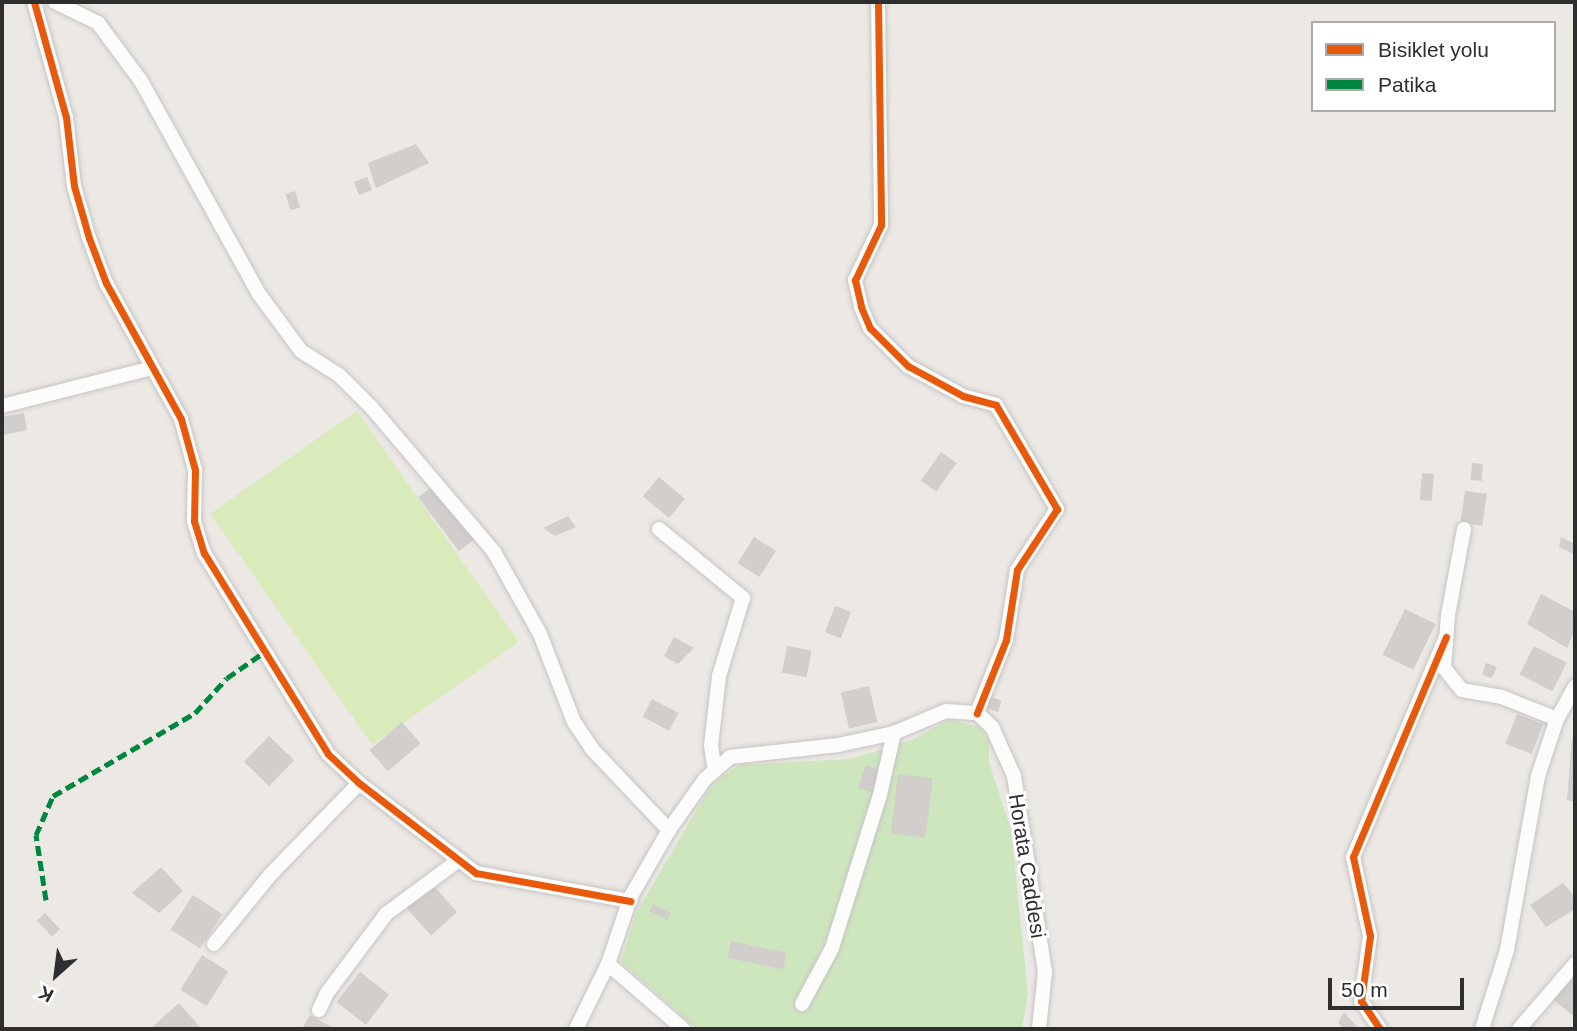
<!DOCTYPE html>
<html>
<head>
<meta charset="utf-8">
<style>
	body { margin:0 }
	#map { position:relative; width:1577px; height:1031px; overflow:hidden; background:#ece8e4; font-family:Arial,sans-serif }
	div>[style] { position:absolute }
	.green>* { inset:0; background:#cee6be }
	.pitch>* { inset:0; background:#d9eabb; transform-origin:0 0 }
	.building>* { inset:0; background:#d1cecb; transform-origin:0 0 }
	.roads { filter:drop-shadow(0 0 2px #c5c4c5) drop-shadow(0 0 2px #c5c4c5) }
	.minor>* { height:14px; margin:-7px; padding:0 7px; transform-origin:7px; border-radius:7px; background:#fcfcfb }
	.quiet>* { height:5px; margin-top:-2.5px; transform-origin:0; background:repeating-linear-gradient(90deg,#00873e 0 10px,transparent 0 15px) }
	.cycleway>* { height:7px; margin:-3.5px; padding:0 3.5px; transform-origin:3.5px; border-radius:3.5px; background:#e8590c }
	span { translate:-50% -50%; white-space:nowrap; text-align:center; line-height:1.15; -webkit-text-stroke:6px #fff; paint-order:stroke }
	.street-label { font-size:21px; color:#2e2e2e }
	.frame { position:absolute; inset:0; border:4px solid #2e2e2e; pointer-events:none }
	.legend { position:absolute; left:1311px; top:21px; width:245px; height:91px; box-sizing:border-box; background:#fff; border:2px solid #ababab; margin:0; padding:9px 12px; list-style:none; font-size:21px; color:#2e2e2e }
	.legend li { display:flex; align-items:center; gap:14px; height:35px }
	.legend b { width:35px; border:2px solid #ababab }
	.north { position:absolute; left:21px; top:940px; width:70px; height:70px; -webkit-text-stroke:5px #fff; paint-order:stroke; rotate:208deg; font-size:19px; font-weight:700; line-height:28px; text-align:center; color:#2e2e2e }
	.north::after { content:''; display:block; margin:auto; width:24px; height:32px; background:#2e2e2e; clip-path:polygon(50% 0,100% 100%,50% 72%,0 100%) }
	.scale { position:absolute; left:1328px; top:978px; width:136px; height:32px; box-sizing:border-box; border:4px solid #2e2e2e; border-top:0; padding-left:9px; font-size:21px; line-height:24px; white-space:nowrap; color:#2e2e2e; -webkit-text-stroke:5px #fff; paint-order:stroke }
</style>
</head>
<body>
<div id="map">
	<div class="green">
		<i style="clip-path:polygon(948px 720px,980px 727px,989px 741px,989px 763px,1011px 829px,1028px 994px,1022px 1029px,697px 1029px,621px 962px,636px 913px,709px 789px,722px 777px,739px 765px,850px 759px,912px 740px)"></i>
	</div>
	<div class="pitch">
		<i style="left:357px;top:411px;width:282px;height:179px;rotate:55deg"></i>
	</div>
	<div class="building">
		<i style="clip-path:polygon(416px 144px,429px 163px,376px 188px,368px 163px)"></i>
		<i style="left:367px;top:177px;width:14px;height:14px;rotate:69deg"></i>
		<i style="left:295px;top:191px;width:17px;height:10px;rotate:73deg"></i>
		<i style="clip-path:polygon(24px 413px,27px 430px,2px 435px,2px 417px)"></i>
		<i style="left:941px;top:452px;width:19px;height:35px;rotate:35deg"></i>
		<i style="left:1472px;top:463px;width:11px;height:17px;rotate:5deg"></i>
		<i style="left:1422px;top:473px;width:12px;height:27px;rotate:5deg"></i>
		<i style="left:659px;top:477px;width:34px;height:25px;rotate:40deg"></i>
		<i style="left:434px;top:485px;width:68px;height:20px;rotate:53deg"></i>
		<i style="left:1465px;top:491px;width:22px;height:32px;rotate:8deg"></i>
		<i style="clip-path:polygon(568px 516px,576px 527px,555px 536px,543px 528px)"></i>
		<i style="left:754px;top:537px;width:26px;height:31px;rotate:32deg"></i>
		<i style="clip-path:polygon(1561px 537px,1575px 544px,1575px 555px,1559px 547px)"></i>
		<i style="clip-path:polygon(1541px 594px,1575px 612px,1575px 629px,1567px 648px,1527px 624px)"></i>
		<i style="left:835px;top:606px;width:17px;height:28px;rotate:21deg"></i>
		<i style="left:1405px;top:609px;width:34px;height:51px;rotate:26deg"></i>
		<i style="clip-path:polygon(674px 637px,694px 648px,678px 664px,664px 656px)"></i>
		<i style="left:787px;top:646px;width:25px;height:27px;rotate:11deg"></i>
		<i style="left:1534px;top:646px;width:37px;height:32px;rotate:27deg"></i>
		<i style="clip-path:polygon(1486px 663px,1497px 667px,1492px 678px,1482px 675px)"></i>
		<i style="left:869px;top:686px;width:37px;height:29px;rotate:77deg"></i>
		<i style="left:987px;top:696px;width:15px;height:12px;rotate:16deg"></i>
		<i style="left:652px;top:699px;width:30px;height:20px;rotate:28deg"></i>
		<i style="left:1517px;top:714px;width:28px;height:32px;rotate:21deg"></i>
		<i style="left:402px;top:722px;width:28px;height:43px;rotate:49deg"></i>
		<i style="left:269px;top:736px;width:35px;height:36px;rotate:44deg"></i>
		<i style="clip-path:polygon(1572px 738px,1575px 739px,1575px 802px,1567px 800px)"></i>
		<i style="left:866px;top:765px;width:15px;height:24px;rotate:20deg"></i>
		<i style="left:898px;top:774px;width:35px;height:60px;rotate:7deg"></i>
		<i style="clip-path:polygon(161px 867px,183px 891px,159px 913px,132px 893px)"></i>
		<i style="left:431px;top:883px;width:39px;height:35px;rotate:48deg"></i>
		<i style="clip-path:polygon(1563px 883px,1575px 897px,1575px 909px,1546px 927px,1530px 905px)"></i>
		<i style="left:193px;top:895px;width:35px;height:41px;rotate:33deg"></i>
		<i style="left:653px;top:904px;width:20px;height:8px;rotate:27deg"></i>
		<i style="left:45px;top:913px;width:22px;height:11px;rotate:47deg"></i>
		<i style="left:731px;top:941px;width:57px;height:17px;rotate:12deg"></i>
		<i style="left:202px;top:955px;width:31px;height:41px;rotate:32deg"></i>
		<i style="clip-path:polygon(1575px 969px,1575px 1017px,1552px 999px)"></i>
		<i style="left:360px;top:972px;width:37px;height:38px;rotate:38deg"></i>
		<i style="clip-path:polygon(179px 1003px,200px 1027px,150px 1029px)"></i>
		<i style="clip-path:polygon(1344px 1012px,1359px 1029px,1344px 1029px,1338px 1023px)"></i>
		<i style="clip-path:polygon(310px 1015px,335px 1029px,302px 1029px)"></i>
	</div>
	<div class="roads">
		<div class="minor">
			<i style="left:34px;top:2px;width:119px;rotate:74.5deg"></i>
			<i style="left:66px;top:117px;width:69px;rotate:83.4deg"></i>
			<i style="left:74px;top:186px;width:54px;rotate:73.9deg"></i>
			<i style="left:89px;top:238px;width:48px;rotate:69.3deg"></i>
			<i style="left:106px;top:283px;width:155px;rotate:61.1deg"></i>
			<i style="left:181px;top:419px;width:53px;rotate:74.6deg"></i>
			<i style="left:195px;top:470px;width:51px;rotate:91.1deg"></i>
			<i style="left:194px;top:521px;width:34px;rotate:73deg"></i>
			<i style="left:204px;top:553px;width:236px;rotate:58.3deg"></i>
			<i style="left:328px;top:754px;width:42px;rotate:43.1deg"></i>
			<i style="left:359px;top:783px;width:148px;rotate:37.6deg"></i>
			<i style="left:476px;top:873px;width:157px;rotate:10.3deg"></i>
			<i style="left:55px;top:2px;width:48px;rotate:26deg"></i>
			<i style="left:98px;top:23px;width:72px;rotate:53.4deg"></i>
			<i style="left:141px;top:81px;width:244px;rotate:61deg"></i>
			<i style="left:259px;top:294px;width:71px;rotate:53.6deg"></i>
			<i style="left:301px;top:351px;width:45px;rotate:32.3deg"></i>
			<i style="left:339px;top:375px;width:47px;rotate:45deg"></i>
			<i style="left:372px;top:408px;width:189px;rotate:49.7deg"></i>
			<i style="left:494px;top:552px;width:94px;rotate:60.7deg"></i>
			<i style="left:540px;top:634px;width:94px;rotate:68.9deg"></i>
			<i style="left:574px;top:722px;width:32px;rotate:56deg"></i>
			<i style="left:592px;top:749px;width:112px;rotate:46.5deg"></i>
			<i style="left:878px;top:2px;width:223px;rotate:89.2deg"></i>
			<i style="left:881px;top:225px;width:61px;rotate:115.3deg"></i>
			<i style="left:855px;top:280px;width:28px;rotate:77deg"></i>
			<i style="left:861px;top:307px;width:23px;rotate:67deg"></i>
			<i style="left:870px;top:328px;width:54px;rotate:45deg"></i>
			<i style="left:908px;top:366px;width:63px;rotate:28.6deg"></i>
			<i style="left:963px;top:396px;width:34px;rotate:15deg"></i>
			<i style="left:996px;top:405px;width:121px;rotate:59.6deg"></i>
			<i style="left:1057px;top:509px;width:73px;rotate:123.3deg"></i>
			<i style="left:1017px;top:570px;width:71px;rotate:98.9deg"></i>
			<i style="left:1006px;top:640px;width:79px;rotate:111.7deg"></i>
			<i style="left:2px;top:406px;width:155px;rotate:-14.2deg"></i>
			<i style="left:659px;top:529px;width:109px;rotate:39.4deg"></i>
			<i style="left:743px;top:598px;width:82px;rotate:107.1deg"></i>
			<i style="left:719px;top:676px;width:70px;rotate:96.5deg"></i>
			<i style="left:711px;top:746px;width:24px;rotate:81deg"></i>
			<i style="left:1464px;top:529px;width:87px;rotate:100.5deg"></i>
			<i style="left:1448px;top:615px;width:53px;rotate:94.3deg"></i>
			<i style="left:1444px;top:668px;width:28px;rotate:51deg"></i>
			<i style="left:1462px;top:690px;width:41px;rotate:9.9deg"></i>
			<i style="left:1502px;top:697px;width:59px;rotate:21.8deg"></i>
			<i style="left:977px;top:713px;width:21px;rotate:43deg"></i>
			<i style="left:992px;top:727px;width:54px;rotate:65.8deg"></i>
			<i style="left:1014px;top:776px;width:197px;rotate:81deg"></i>
			<i style="left:1045px;top:971px;width:58px;rotate:95.9deg"></i>
			<i style="left:214px;top:944px;width:89px;rotate:-50.9deg"></i>
			<i style="left:270px;top:875px;width:128px;rotate:-45.9deg"></i>
			<i style="left:608px;top:964px;width:99px;rotate:40.9deg"></i>
			<i style="left:802px;top:1004px;width:64px;rotate:-61.8deg"></i>
			<i style="left:832px;top:948px;width:160px;rotate:-72.6deg"></i>
			<i style="left:880px;top:795px;width:64px;rotate:-77.3deg"></i>
			<i style="left:319px;top:1010px;width:19px;rotate:-65deg"></i>
			<i style="left:327px;top:993px;width:99px;rotate:-53.2deg"></i>
			<i style="left:386px;top:914px;width:91px;rotate:-36.5deg"></i>
			<i style="left:576px;top:1029px;width:72px;rotate:-63.8deg"></i>
			<i style="left:608px;top:964px;width:72px;rotate:-71.3deg"></i>
			<i style="left:631px;top:896px;width:76px;rotate:-60.1deg"></i>
			<i style="left:669px;top:830px;width:62px;rotate:-54.8deg"></i>
			<i style="left:705px;top:779px;width:33px;rotate:-41deg"></i>
			<i style="left:730px;top:757px;width:109px;rotate:-6.3deg"></i>
			<i style="left:838px;top:745px;width:57px;rotate:-12.1deg"></i>
			<i style="left:894px;top:733px;width:56px;rotate:-22.9deg"></i>
			<i style="left:946px;top:711px;width:31px;rotate:4deg"></i>
			<i style="left:1380px;top:1029px;width:34px;rotate:-124deg"></i>
			<i style="left:1361px;top:1001px;width:66px;rotate:-82.1deg"></i>
			<i style="left:1370px;top:936px;width:81px;rotate:-102.1deg"></i>
			<i style="left:1353px;top:857px;width:239px;rotate:-67.1deg"></i>
			<i style="left:1482px;top:1029px;width:83px;rotate:-72.4deg"></i>
			<i style="left:1507px;top:950px;width:177px;rotate:-79.9deg"></i>
			<i style="left:1538px;top:776px;width:60px;rotate:-71.6deg"></i>
			<i style="left:1557px;top:719px;width:37px;rotate:-61deg"></i>
			<i style="left:1519px;top:1029px;width:86px;rotate:-49.3deg"></i>
		</div>
	</div>
	<div class="quiet">
		<i style="left:46px;top:900px;width:66px;rotate:-98.7deg"></i>
		<i style="left:36px;top:835px;width:43px;rotate:-66.4deg"></i>
		<i style="left:53px;top:796px;width:164px;rotate:-30.3deg"></i>
		<i style="left:195px;top:713px;width:47px;rotate:-47.6deg"></i>
		<i style="left:227px;top:678px;width:44px;rotate:-34.8deg"></i>
	</div>
	<div class="cycleway">
		<i style="left:34px;top:2px;width:119px;rotate:74.5deg"></i>
		<i style="left:66px;top:117px;width:69px;rotate:83.4deg"></i>
		<i style="left:74px;top:186px;width:54px;rotate:73.9deg"></i>
		<i style="left:89px;top:238px;width:48px;rotate:69.3deg"></i>
		<i style="left:106px;top:283px;width:155px;rotate:61.1deg"></i>
		<i style="left:181px;top:419px;width:53px;rotate:74.6deg"></i>
		<i style="left:195px;top:470px;width:51px;rotate:91.1deg"></i>
		<i style="left:194px;top:521px;width:34px;rotate:73deg"></i>
		<i style="left:204px;top:553px;width:236px;rotate:58.3deg"></i>
		<i style="left:328px;top:754px;width:42px;rotate:43.1deg"></i>
		<i style="left:359px;top:783px;width:148px;rotate:37.6deg"></i>
		<i style="left:476px;top:873px;width:157px;rotate:10.3deg"></i>
		<i style="left:878px;top:2px;width:223px;rotate:89.2deg"></i>
		<i style="left:881px;top:225px;width:61px;rotate:115.3deg"></i>
		<i style="left:855px;top:280px;width:28px;rotate:77deg"></i>
		<i style="left:861px;top:307px;width:23px;rotate:67deg"></i>
		<i style="left:870px;top:328px;width:54px;rotate:45deg"></i>
		<i style="left:908px;top:366px;width:63px;rotate:28.6deg"></i>
		<i style="left:963px;top:396px;width:34px;rotate:15deg"></i>
		<i style="left:996px;top:405px;width:121px;rotate:59.6deg"></i>
		<i style="left:1057px;top:509px;width:73px;rotate:123.3deg"></i>
		<i style="left:1017px;top:570px;width:71px;rotate:98.9deg"></i>
		<i style="left:1006px;top:640px;width:79px;rotate:111.7deg"></i>
		<i style="left:1380px;top:1029px;width:34px;rotate:-124deg"></i>
		<i style="left:1361px;top:1001px;width:66px;rotate:-82.1deg"></i>
		<i style="left:1370px;top:936px;width:81px;rotate:-102.1deg"></i>
		<i style="left:1353px;top:857px;width:239px;rotate:-67.1deg"></i>
	</div>
	<div class="street-label">
		<span style="left:1027px;top:866px;rotate:81deg">Horata Caddesi</span>
	</div>
	<div class="frame"></div>
	<ul class="legend">
	<li><b style="height:9px;background:#e8590c"></b>Bisiklet yolu</li>
	<li><b style="height:9px;background:#00873e"></b>Patika</li>
	</ul>
	<div class="north">K</div>
	<div class="scale">50 m</div>
</div>
</body>
</html>
